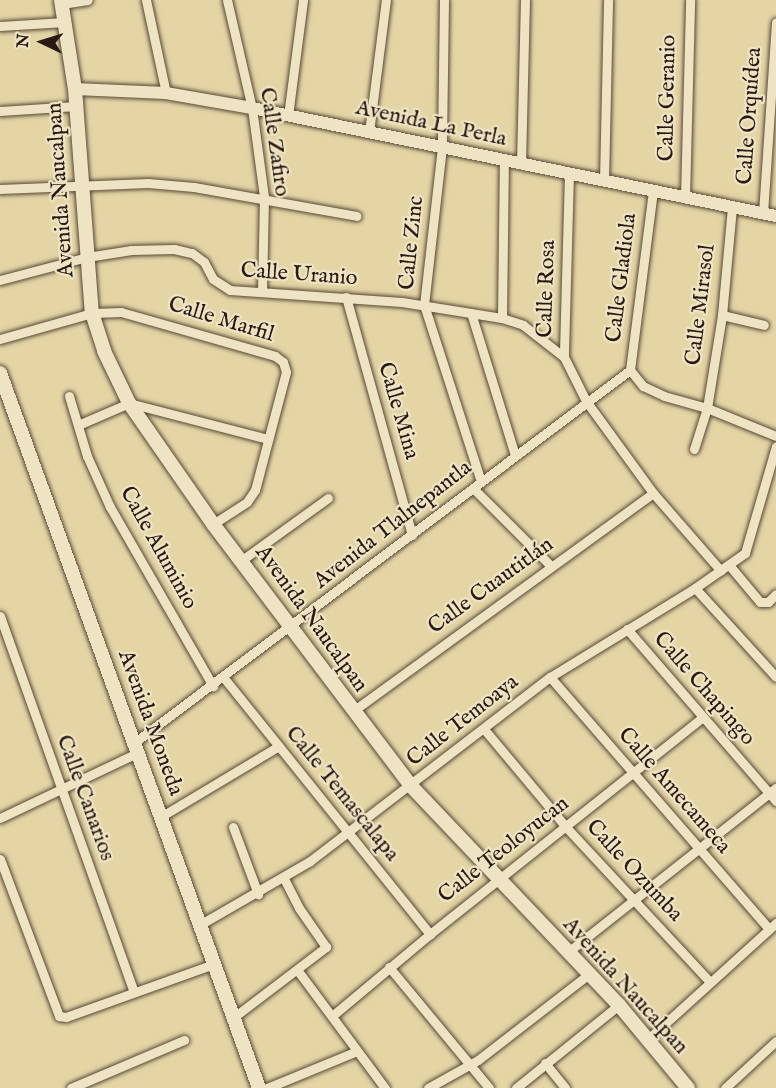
<!DOCTYPE html>
<html>
<head>
<meta charset="utf-8">
<style>
	body { margin:0 }
	#map { position:relative; width:776px; height:1088px; overflow:hidden; background:#e5d5a5; font-family:"IM FELL English",serif }
	div>[style] { position:absolute }
	.roads { filter:drop-shadow(0 0 2px #574838) drop-shadow(0 0 2px #574838) }
	.minor>* { height:9px; margin:-4.5px; padding:0 4.5px; transform-origin:4.5px; border-radius:4.5px; background:#eee4c4 }
	.tertiary>* { height:12px; margin:-6px; padding:0 6px; transform-origin:6px; border-radius:6px; background:#eee4c4 }
	.secondary>* { height:14px; margin:-7px; padding:0 7px; transform-origin:7px; border-radius:7px; background:#eee4c4 }
	span { translate:-50% -50%; white-space:nowrap; text-align:center; line-height:1.15; -webkit-text-stroke:4.5px #eee4c4; paint-order:stroke }
	.street-label { font-size:22px; color:#281913 }
	.north { position:absolute; left:12px; top:12px; width:60px; height:60px; -webkit-text-stroke:4px #eee4c4; paint-order:stroke; rotate:274deg; font-size:16px; font-weight:700; line-height:24px; text-align:center; color:#281913 }
	.north::after { content:''; display:block; margin:auto; width:21px; height:27px; background:#281913; clip-path:polygon(50% 0,100% 100%,50% 72%,0 100%) }
</style>
</head>
<body>
<div id="map">
	<div class="roads">
		<div class="minor">
			<i style="left:146px;top:0;width:95px;rotate:77.9deg"></i>
			<i style="left:227px;top:0;width:111px;rotate:77deg"></i>
			<i style="left:252px;top:108px;width:90px;rotate:82.3deg"></i>
			<i style="left:264px;top:197px;width:95px;rotate:91.2deg"></i>
			<i style="left:444px;top:0;width:147px;rotate:90.8deg"></i>
			<i style="left:442px;top:147px;width:159px;rotate:96.5deg"></i>
			<i style="left:424px;top:305px;width:185px;rotate:72.1deg"></i>
			<i style="left:62px;top:4px;width:26px;rotate:-9deg"></i>
			<i style="left:0;top:26px;width:65px;rotate:-3.5deg"></i>
			<i style="left:0;top:111px;width:76px;rotate:-3.8deg"></i>
			<i style="left:288px;top:116px;width:117px;rotate:-82.6deg"></i>
			<i style="left:369px;top:132px;width:133px;rotate:-82.7deg"></i>
			<i style="left:521px;top:163px;width:163px;rotate:-88.6deg"></i>
			<i style="left:569px;top:173px;width:184px;rotate:91.6deg"></i>
			<i style="left:564px;top:357px;width:49px;rotate:63.4deg"></i>
			<i style="left:586px;top:401px;width:114px;rotate:53.9deg"></i>
			<i style="left:653px;top:493px;width:103px;rotate:48.9deg"></i>
			<i style="left:604px;top:180px;width:180px;rotate:-88.7deg"></i>
			<i style="left:0;top:189px;width:148px;rotate:-2.3deg"></i>
			<i style="left:148px;top:183px;width:46px;rotate:5deg"></i>
			<i style="left:194px;top:187px;width:165px;rotate:10.1deg"></i>
			<i style="left:685px;top:197px;width:197px;rotate:-88.5deg"></i>
			<i style="left:763px;top:213px;width:191px;rotate:-86.1deg"></i>
			<i style="left:0;top:280px;width:90px;rotate:-14.8deg"></i>
			<i style="left:87px;top:257px;width:45px;rotate:-9deg"></i>
			<i style="left:131px;top:250px;width:43px;rotate:-1.3deg"></i>
			<i style="left:174px;top:249px;width:18px;rotate:13deg"></i>
			<i style="left:192px;top:253px;width:15px;rotate:37deg"></i>
			<i style="left:204px;top:262px;width:19px;rotate:62deg"></i>
			<i style="left:213px;top:279px;width:20px;rotate:33deg"></i>
			<i style="left:230px;top:290px;width:172px;rotate:4deg"></i>
			<i style="left:402px;top:302px;width:101px;rotate:9.1deg"></i>
			<i style="left:502px;top:318px;width:22px;rotate:18deg"></i>
			<i style="left:523px;top:325px;width:52px;rotate:38deg"></i>
			<i style="left:346px;top:297px;width:247px;rotate:74.5deg"></i>
			<i style="left:471px;top:313px;width:149px;rotate:72.8deg"></i>
			<i style="left:722px;top:315px;width:43px;rotate:13.4deg"></i>
			<i style="left:502px;top:318px;width:158px;rotate:-89.3deg"></i>
			<i style="left:0;top:339px;width:96px;rotate:-15.8deg"></i>
			<i style="left:92px;top:313px;width:29px;rotate:-2deg"></i>
			<i style="left:121px;top:312px;width:160px;rotate:15.9deg"></i>
			<i style="left:275px;top:356px;width:10px;rotate:37deg"></i>
			<i style="left:283px;top:362px;width:10px;rotate:73deg"></i>
			<i style="left:286px;top:372px;width:122px;rotate:104.7deg"></i>
			<i style="left:255px;top:490px;width:14px;rotate:124deg"></i>
			<i style="left:247px;top:502px;width:40px;rotate:147.1deg"></i>
			<i style="left:630px;top:370px;width:180px;rotate:-82.7deg"></i>
			<i style="left:630px;top:370px;width:21px;rotate:51deg"></i>
			<i style="left:643px;top:386px;width:23px;rotate:25deg"></i>
			<i style="left:664px;top:396px;width:45px;rotate:15.6deg"></i>
			<i style="left:707px;top:408px;width:74px;rotate:22.1deg"></i>
			<i style="left:69px;top:396px;width:63px;rotate:73.3deg"></i>
			<i style="left:87px;top:456px;width:56px;rotate:65.7deg"></i>
			<i style="left:110px;top:507px;width:207px;rotate:60.1deg"></i>
			<i style="left:78px;top:425px;width:56px;rotate:-23.3deg"></i>
			<i style="left:129px;top:403px;width:144px;rotate:14.5deg"></i>
			<i style="left:694px;top:449px;width:43px;rotate:-72.4deg"></i>
			<i style="left:707px;top:408px;width:94px;rotate:-80.8deg"></i>
			<i style="left:722px;top:315px;width:108px;rotate:-84.7deg"></i>
			<i style="left:473px;top:488px;width:110px;rotate:45deg"></i>
			<i style="left:242px;top:560px;width:106px;rotate:-35.8deg"></i>
			<i style="left:729px;top:565px;width:48px;rotate:50deg"></i>
			<i style="left:760px;top:602px;width:8px"></i>
			<i style="left:768px;top:602px;width:11px;rotate:-45deg"></i>
			<i style="left:695px;top:588px;width:120px;rotate:47.7deg"></i>
			<i style="left:0;top:616px;width:399px;rotate:70.4deg"></i>
			<i style="left:627px;top:629px;width:228px;rotate:49.1deg"></i>
			<i style="left:550px;top:677px;width:334px;rotate:49deg"></i>
			<i style="left:224px;top:678px;width:329px;rotate:51.2deg"></i>
			<i style="left:353px;top:711px;width:371px;rotate:-36deg"></i>
			<i style="left:484px;top:729px;width:126px;rotate:50.1deg"></i>
			<i style="left:565px;top:826px;width:213px;rotate:47.1deg"></i>
			<i style="left:135px;top:742px;width:619px;rotate:-36.93deg"></i>
			<i style="left:162px;top:816px;width:136px;rotate:-30.9deg"></i>
			<i style="left:0;top:818px;width:154px;rotate:-25.4deg"></i>
			<i style="left:233px;top:827px;width:72px;rotate:69.5deg"></i>
			<i style="left:0;top:859px;width:168px;rotate:69.4deg"></i>
			<i style="left:59px;top:1016px;width:7px;rotate:8deg"></i>
			<i style="left:66px;top:1017px;width:157px;rotate:-19.7deg"></i>
			<i style="left:201px;top:924px;width:126px;rotate:-30deg"></i>
			<i style="left:310px;top:861px;width:302px;rotate:-37.5deg"></i>
			<i style="left:550px;top:677px;width:170px;rotate:-31.5deg"></i>
			<i style="left:695px;top:588px;width:61px;rotate:-35deg"></i>
			<i style="left:745px;top:553px;width:111px;rotate:-73.8deg"></i>
			<i style="left:568px;top:952px;width:265px;rotate:-38.3deg"></i>
			<i style="left:389px;top:967px;width:157px;rotate:50.4deg"></i>
			<i style="left:298px;top:971px;width:146px;rotate:53.4deg"></i>
			<i style="left:332px;top:1016px;width:128px;rotate:-39.9deg"></i>
			<i style="left:430px;top:934px;width:347px;rotate:-38.5deg"></i>
			<i style="left:234px;top:1017px;width:116px;rotate:-37.3deg"></i>
			<i style="left:326px;top:947px;width:47px;rotate:-124.7deg"></i>
			<i style="left:299px;top:908px;width:34px;rotate:-117deg"></i>
			<i style="left:648px;top:1039px;width:173px;rotate:-42.2deg"></i>
			<i style="left:545px;top:1063px;width:32px;rotate:51deg"></i>
			<i style="left:71px;top:1088px;width:123px;rotate:-23deg"></i>
			<i style="left:267px;top:1088px;width:97px;rotate:-22.3deg"></i>
			<i style="left:428px;top:1088px;width:57px;rotate:-29.2deg"></i>
			<i style="left:478px;top:1060px;width:140px;rotate:-37.8deg"></i>
			<i style="left:516px;top:1088px;width:132px;rotate:-38.9deg"></i>
			<i style="left:725px;top:1088px;width:69px;rotate:-42.7deg"></i>
		</div>
		<div class="tertiary">
			<i style="left:75px;top:89px;width:91px;rotate:2.5deg"></i>
			<i style="left:166px;top:93px;width:87px;rotate:9.9deg"></i>
			<i style="left:252px;top:108px;width:535px;rotate:11.65deg"></i>
		</div>
		<div class="secondary">
			<i style="left:61px;top:0;width:90px;rotate:81.1deg"></i>
			<i style="left:75px;top:89px;width:225px;rotate:85.7deg"></i>
			<i style="left:92px;top:313px;width:40px;rotate:72deg"></i>
			<i style="left:104px;top:351px;width:58px;rotate:64.3deg"></i>
			<i style="left:129px;top:403px;width:147px;rotate:55.2deg"></i>
			<i style="left:213px;top:524px;width:328px;rotate:52.9deg"></i>
			<i style="left:411px;top:786px;width:302px;rotate:46.5deg"></i>
			<i style="left:619px;top:1005px;width:108px;rotate:50.3deg"></i>
			<i style="left:0;top:373px;width:760px;rotate:70.09deg"></i>
		</div>
	</div>
	<div class="street-label">
		<span style="left:668px;top:98px;rotate:-89deg">Calle Geranio</span>
		<span style="left:750px;top:116px;rotate:-86deg">Calle Orquídea</span>
		<span style="left:431px;top:124px;rotate:12deg">Avenida La Perla</span>
		<span style="left:274px;top:142px;rotate:82deg">Calle Zafiro</span>
		<span style="left:61px;top:190px;rotate:-94deg">Avenida Naucalpan</span>
		<span style="left:412px;top:243px;rotate:-84deg">Calle Zinc</span>
		<span style="left:299px;top:275px;rotate:4deg">Calle Uranio</span>
		<span style="left:622px;top:278px;rotate:-83deg">Calle Gladiola</span>
		<span style="left:547px;top:289px;rotate:-88deg">Calle Rosa</span>
		<span style="left:701px;top:305px;rotate:-83deg">Calle Mirasol</span>
		<span style="left:221px;top:320px;rotate:17deg">Calle Marfil</span>
		<span style="left:398px;top:411px;rotate:74deg">Calle Mina</span>
		<span style="left:393px;top:525px;rotate:-38deg">Avenida Tlalnepantla</span>
		<span style="left:158px;top:548px;rotate:61deg">Calle Aluminio</span>
		<span style="left:491px;top:586px;rotate:-36deg">Calle Cuautitlán</span>
		<span style="left:311px;top:619px;rotate:54deg">Avenida Naucalpan</span>
		<span style="left:704px;top:689px;rotate:49deg">Calle Chapingo</span>
		<span style="left:463px;top:721px;rotate:-38deg">Calle Temoaya</span>
		<span style="left:150px;top:723px;rotate:70deg">Avenida Moneda</span>
		<span style="left:674px;top:791px;rotate:49deg">Calle Amecameca</span>
		<span style="left:342px;top:794px;rotate:51deg">Calle Temascalapa</span>
		<span style="left:85px;top:798px;rotate:70deg">Calle Canarios</span>
		<span style="left:504px;top:850px;rotate:-38deg">Calle Teoloyucan</span>
		<span style="left:634px;top:871px;rotate:47deg">Calle Ozumba</span>
		<span style="left:625px;top:986px;rotate:48deg">Avenida Naucalpan</span>
	</div>
	<div class="north">N</div>
</div>
</body>
</html>
